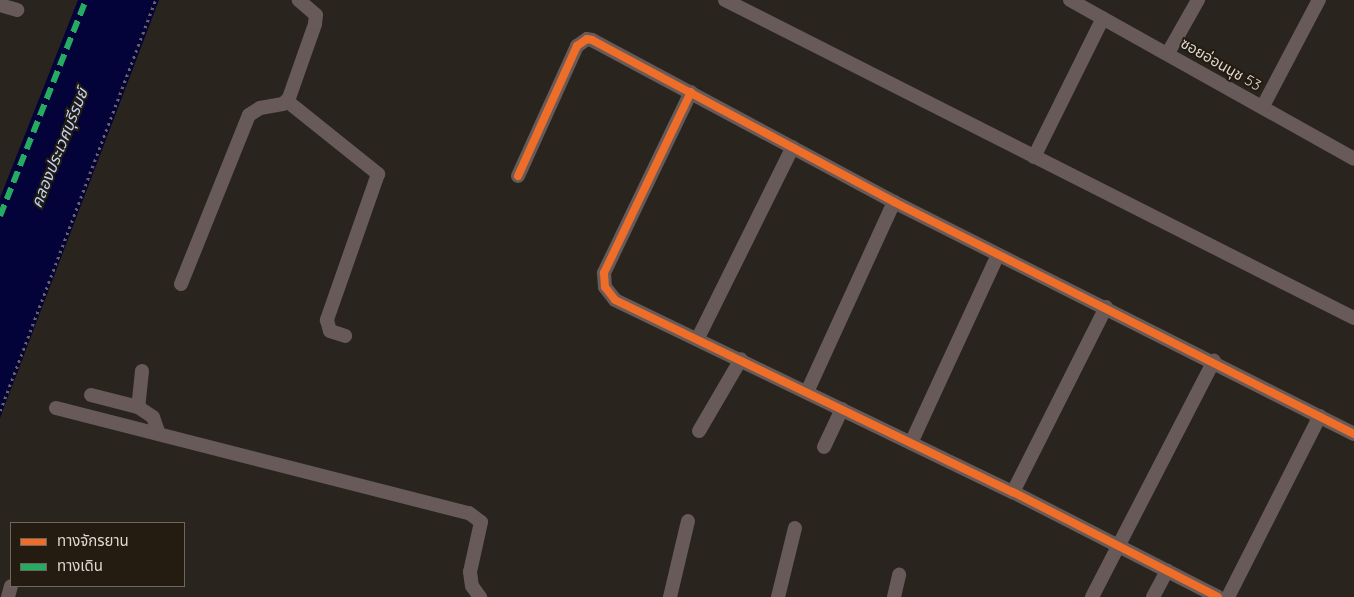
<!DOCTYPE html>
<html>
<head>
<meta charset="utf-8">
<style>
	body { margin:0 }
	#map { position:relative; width:1354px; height:597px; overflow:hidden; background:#2a241e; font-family:Quicksand,"Noto Sans Thai",sans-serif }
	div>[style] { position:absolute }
	.water>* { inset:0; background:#040339 }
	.path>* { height:2.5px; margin-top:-1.25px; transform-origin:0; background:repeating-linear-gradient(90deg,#6b625f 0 2.5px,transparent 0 6.5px) }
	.minor>* { height:14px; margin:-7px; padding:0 7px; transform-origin:7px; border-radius:7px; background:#675a58 }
	.quiet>* { height:6px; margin-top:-3px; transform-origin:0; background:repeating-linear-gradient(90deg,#26ab63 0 12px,transparent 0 18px) }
	.cycleway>* { height:8px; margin:-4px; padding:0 4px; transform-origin:4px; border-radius:4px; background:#ee6e29 }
	span { translate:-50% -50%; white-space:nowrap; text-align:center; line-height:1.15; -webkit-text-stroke:4px #241b11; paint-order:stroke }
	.street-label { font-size:15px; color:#dfd9d2 }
	.water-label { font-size:16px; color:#bed6fc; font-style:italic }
	.legend { position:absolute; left:10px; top:522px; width:175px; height:65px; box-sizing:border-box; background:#241b11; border:1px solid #6f675e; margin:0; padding:6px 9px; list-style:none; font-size:15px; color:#dfd9d2 }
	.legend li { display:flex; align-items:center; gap:10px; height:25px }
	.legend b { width:25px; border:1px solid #6f675e }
</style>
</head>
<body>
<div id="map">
	<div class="water">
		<i style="clip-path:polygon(78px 0,159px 0,0 418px,0 198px)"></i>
	</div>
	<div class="path">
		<i style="left:0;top:411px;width:439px;rotate:-69.3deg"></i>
	</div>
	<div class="minor">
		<i style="left:725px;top:0;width:705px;rotate:26.82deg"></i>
		<i style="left:1070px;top:0;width:325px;rotate:29.2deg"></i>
		<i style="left:0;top:5px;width:18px;rotate:16deg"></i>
		<i style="left:1168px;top:53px;width:61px;rotate:-60.5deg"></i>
		<i style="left:691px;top:92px;width:201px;rotate:115.7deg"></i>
		<i style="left:604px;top:273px;width:14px;rotate:86deg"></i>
		<i style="left:605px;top:287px;width:16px;rotate:52deg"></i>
		<i style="left:615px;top:300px;width:442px;rotate:25.8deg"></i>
		<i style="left:1013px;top:492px;width:230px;rotate:27.1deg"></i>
		<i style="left:287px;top:101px;width:117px;rotate:38.7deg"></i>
		<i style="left:378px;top:174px;width:155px;rotate:109.3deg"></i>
		<i style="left:327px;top:320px;width:11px;rotate:75deg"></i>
		<i style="left:330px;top:331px;width:16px;rotate:18deg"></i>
		<i style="left:1263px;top:106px;width:120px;rotate:-62.2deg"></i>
		<i style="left:1034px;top:157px;width:155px;rotate:-63.6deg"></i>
		<i style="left:518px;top:176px;width:143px;rotate:-65.6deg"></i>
		<i style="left:577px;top:46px;width:12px;rotate:-35deg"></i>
		<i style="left:587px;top:39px;width:5px;rotate:11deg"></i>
		<i style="left:592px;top:40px;width:343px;rotate:28.2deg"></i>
		<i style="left:894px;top:202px;width:515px;rotate:26.76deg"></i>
		<i style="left:181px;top:284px;width:182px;rotate:-68.1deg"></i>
		<i style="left:249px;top:115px;width:13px;rotate:-32deg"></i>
		<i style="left:260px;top:108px;width:23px;rotate:-10deg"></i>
		<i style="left:283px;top:104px;width:8px;rotate:-45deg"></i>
		<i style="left:289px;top:98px;width:78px;rotate:-70.6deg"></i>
		<i style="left:315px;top:24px;width:9px;rotate:-84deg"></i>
		<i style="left:316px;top:15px;width:23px;rotate:-139deg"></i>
		<i style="left:698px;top:338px;width:213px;rotate:-63.6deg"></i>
		<i style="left:142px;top:371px;width:36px;rotate:96deg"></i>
		<i style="left:138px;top:407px;width:18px;rotate:34deg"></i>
		<i style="left:153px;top:417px;width:18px;rotate:71deg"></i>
		<i style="left:807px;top:392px;width:209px;rotate:-65.4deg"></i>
		<i style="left:91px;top:395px;width:49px;rotate:14.3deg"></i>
		<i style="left:56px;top:408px;width:426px;rotate:14.3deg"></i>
		<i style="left:469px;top:513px;width:15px;rotate:37deg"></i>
		<i style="left:481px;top:522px;width:51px;rotate:102.4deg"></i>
		<i style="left:470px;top:572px;width:14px;rotate:82deg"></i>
		<i style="left:472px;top:586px;width:14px;rotate:54deg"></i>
		<i style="left:699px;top:431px;width:83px;rotate:-59.7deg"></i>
		<i style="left:911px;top:443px;width:207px;rotate:-65.2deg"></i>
		<i style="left:824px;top:447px;width:42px;rotate:-64.7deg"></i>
		<i style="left:1013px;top:492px;width:207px;rotate:-63.3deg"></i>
		<i style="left:8px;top:597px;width:11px;rotate:-75deg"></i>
		<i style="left:670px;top:597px;width:78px;rotate:-76.7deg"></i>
		<i style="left:778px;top:597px;width:71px;rotate:-76.2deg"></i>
		<i style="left:894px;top:597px;width:23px;rotate:-77deg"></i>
		<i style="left:1092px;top:597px;width:266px;rotate:-62.7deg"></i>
		<i style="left:1153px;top:597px;width:30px;rotate:-62deg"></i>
		<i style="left:1228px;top:597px;width:203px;rotate:-63.1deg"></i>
	</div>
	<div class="quiet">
		<i style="left:0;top:216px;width:232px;rotate:-68.3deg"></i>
	</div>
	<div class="cycleway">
		<i style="left:691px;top:92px;width:201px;rotate:115.7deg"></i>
		<i style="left:604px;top:273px;width:14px;rotate:86deg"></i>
		<i style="left:605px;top:287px;width:16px;rotate:52deg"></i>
		<i style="left:615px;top:300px;width:442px;rotate:25.8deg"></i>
		<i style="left:1013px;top:492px;width:230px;rotate:27.1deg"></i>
		<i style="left:518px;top:176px;width:143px;rotate:-65.6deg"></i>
		<i style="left:577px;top:46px;width:12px;rotate:-35deg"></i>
		<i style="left:587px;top:39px;width:5px;rotate:11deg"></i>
		<i style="left:592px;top:40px;width:343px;rotate:28.2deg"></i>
		<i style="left:894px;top:202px;width:515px;rotate:26.76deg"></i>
	</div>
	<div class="street-label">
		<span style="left:1221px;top:64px;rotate:30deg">ซอยอ่อนนุช 53</span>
	</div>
	<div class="water-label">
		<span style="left:59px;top:148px;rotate:-68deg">คลองประเวศบุรีรมย์</span>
	</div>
	<ul class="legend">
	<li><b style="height:6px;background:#ee6e29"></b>ทางจักรยาน</li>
	<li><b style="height:6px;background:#26ab63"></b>ทางเดิน</li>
	</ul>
</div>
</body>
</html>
